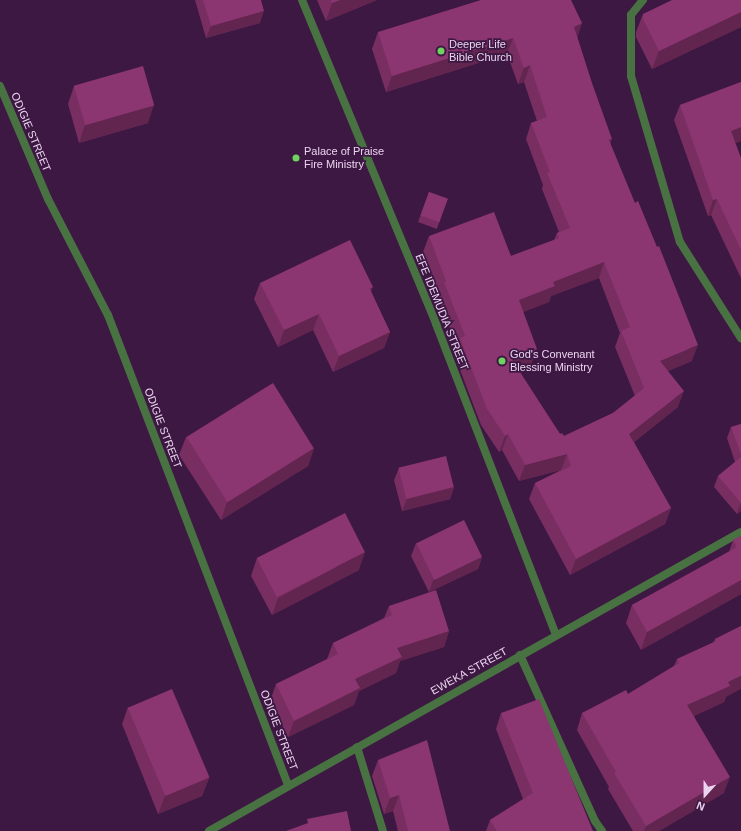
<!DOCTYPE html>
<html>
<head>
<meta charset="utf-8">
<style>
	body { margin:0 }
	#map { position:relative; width:741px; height:831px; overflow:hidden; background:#3d1843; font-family:Arial,sans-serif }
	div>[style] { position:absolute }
	.minor>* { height:8px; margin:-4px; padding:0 4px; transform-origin:4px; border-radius:4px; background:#487241 }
	.wall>* { inset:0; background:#782e61; transform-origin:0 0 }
	.shaded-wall>* { inset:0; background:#61254f }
	.building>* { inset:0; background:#8b3571; transform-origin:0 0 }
	.dots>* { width:11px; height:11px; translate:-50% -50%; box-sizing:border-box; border:2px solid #3d1843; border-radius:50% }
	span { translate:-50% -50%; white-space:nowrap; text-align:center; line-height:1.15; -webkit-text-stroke:3.5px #3d1843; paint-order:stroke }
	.poi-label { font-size:11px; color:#ebd4ef }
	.left { translate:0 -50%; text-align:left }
	.street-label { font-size:11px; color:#ebd4ef }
	.north { position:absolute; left:685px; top:775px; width:40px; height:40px; -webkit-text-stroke:3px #3d1843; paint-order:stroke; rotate:201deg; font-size:11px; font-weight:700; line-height:16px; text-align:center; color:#ebd4ef }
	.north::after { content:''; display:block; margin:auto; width:14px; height:18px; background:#ebd4ef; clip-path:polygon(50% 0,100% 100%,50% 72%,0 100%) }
</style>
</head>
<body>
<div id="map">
	<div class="minor">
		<i style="left:302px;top:0;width:351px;rotate:67.5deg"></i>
		<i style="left:436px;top:324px;width:333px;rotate:68.9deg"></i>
		<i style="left:643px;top:0;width:19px;rotate:129deg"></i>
		<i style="left:631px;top:15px;width:61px;rotate:90deg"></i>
		<i style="left:631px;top:76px;width:173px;rotate:73.6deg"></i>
		<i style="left:680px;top:242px;width:114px;rotate:57.6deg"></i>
		<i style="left:0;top:86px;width:123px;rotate:67deg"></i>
		<i style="left:48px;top:199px;width:131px;rotate:62.7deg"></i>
		<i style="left:108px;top:315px;width:503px;rotate:69.04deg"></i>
		<i style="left:520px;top:655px;width:182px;rotate:65.7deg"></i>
		<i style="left:595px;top:821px;width:12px;rotate:55deg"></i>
		<i style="left:357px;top:747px;width:88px;rotate:72.8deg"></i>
		<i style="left:209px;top:831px;width:610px;rotate:-29.34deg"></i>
	</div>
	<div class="wall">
		<i style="clip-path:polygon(195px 0,261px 0,260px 23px,206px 38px)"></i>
		<i style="clip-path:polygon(317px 0,377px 0,326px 21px)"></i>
		<i style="clip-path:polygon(741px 0,741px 27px,652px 69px,636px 37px,636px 32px,643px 14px)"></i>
		<i style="clip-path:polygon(evenodd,582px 23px,577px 36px,610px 144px,692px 361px,668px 371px,678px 407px,634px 442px,671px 508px,665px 524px,570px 575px,529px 499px,535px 483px,561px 470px,519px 481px,502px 450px,499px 452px,481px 425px,454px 354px,457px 346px,438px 298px,439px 294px,423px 252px,429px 236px,511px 256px,554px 240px,557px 233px,559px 232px,542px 189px,543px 185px,526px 139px,531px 123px,537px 121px,524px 82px,518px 84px,507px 54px,386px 92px,372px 49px,378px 32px,582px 23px,599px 278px,620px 333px,615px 347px,635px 396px,613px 413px,564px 436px,560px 434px,518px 370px,531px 365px,523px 312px,549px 302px,551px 296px,599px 278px)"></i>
		<i style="clip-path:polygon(741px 82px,741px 141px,735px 143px,741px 158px,741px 278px,711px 215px,708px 216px,674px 120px,680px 105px)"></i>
		<i style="clip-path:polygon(74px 86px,148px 123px,79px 143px,68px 104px)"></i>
		<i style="left:429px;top:192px;width:20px;height:32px;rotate:20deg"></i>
		<i style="clip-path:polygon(260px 283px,371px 292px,390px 332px,384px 348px,333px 372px,313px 330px,278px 347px,254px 299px)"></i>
		<i style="clip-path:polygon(741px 424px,741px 511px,737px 514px,714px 487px,718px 476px,735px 462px,727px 438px,731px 427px)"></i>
		<i style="clip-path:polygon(186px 437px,314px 448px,308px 466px,221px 520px,179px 455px)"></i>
		<i style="clip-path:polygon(399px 468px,454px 487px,450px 499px,402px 511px,394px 480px)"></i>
		<i style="clip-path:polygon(741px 536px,741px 594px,641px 650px,626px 623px,632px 605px,729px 552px,733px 540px)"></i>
		<i style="clip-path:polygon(416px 543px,482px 557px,478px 569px,429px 592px,411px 556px)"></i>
		<i style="clip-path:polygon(257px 558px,359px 570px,272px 615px,251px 576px)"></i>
		<i style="clip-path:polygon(389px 606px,449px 631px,444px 647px,400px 661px,396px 673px,359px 691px,354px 705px,288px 737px,270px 701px,276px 684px,327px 659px,333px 643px,384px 618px)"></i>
		<i style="clip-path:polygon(741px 626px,726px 697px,724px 702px,694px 716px,724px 793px,659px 831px,633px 831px,608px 789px,609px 787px,577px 730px,582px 713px,628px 694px,674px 666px,677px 659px,713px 643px,715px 639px)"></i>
		<i style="clip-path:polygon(128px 707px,209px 778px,202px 796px,158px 814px,122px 724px)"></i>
		<i style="clip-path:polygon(501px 713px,593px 831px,486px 831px,490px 820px,523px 799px,496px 729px)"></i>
		<i style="clip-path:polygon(378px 760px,450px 831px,398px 831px,393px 811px,384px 814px,372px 776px)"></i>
	</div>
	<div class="shaded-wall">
		<i style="clip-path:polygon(340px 0,377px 0,326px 21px,332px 3px)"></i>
		<i style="clip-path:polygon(264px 11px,260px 23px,206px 38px,211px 26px)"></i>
		<i style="clip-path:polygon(741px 12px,741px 27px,652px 69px,659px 51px)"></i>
		<i style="clip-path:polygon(582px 23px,577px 39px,574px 27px)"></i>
		<i style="clip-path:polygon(513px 38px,507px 54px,386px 92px,392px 76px)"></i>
		<i style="clip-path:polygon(530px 65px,524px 82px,518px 84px,524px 68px)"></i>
		<i style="clip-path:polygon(154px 105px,148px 123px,79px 143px,85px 125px)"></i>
		<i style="clip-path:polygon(741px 127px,741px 141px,725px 147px,731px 131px)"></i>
		<i style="clip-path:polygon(612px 139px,607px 155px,609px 140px)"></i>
		<i style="clip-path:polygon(717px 199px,711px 215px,708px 216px,713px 200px)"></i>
		<i style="clip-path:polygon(604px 262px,599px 278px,551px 296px,549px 302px,513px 316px,519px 300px,553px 282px)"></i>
		<i style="clip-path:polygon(373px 287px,367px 304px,370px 289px)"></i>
		<i style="clip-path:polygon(319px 314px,313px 330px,278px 347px,284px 330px)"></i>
		<i style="clip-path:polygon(390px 332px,384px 348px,333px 372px,339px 356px)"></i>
		<i style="clip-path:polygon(698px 345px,692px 361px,654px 377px,660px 361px)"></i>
		<i style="clip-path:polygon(537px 349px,531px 365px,505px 374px,511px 358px)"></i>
		<i style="clip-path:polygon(684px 391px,678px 407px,623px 450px,629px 434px)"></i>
		<i style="clip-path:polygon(508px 434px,502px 450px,499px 452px,505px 436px)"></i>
		<i style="clip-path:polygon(314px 448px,308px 466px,221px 520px,227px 502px)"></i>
		<i style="clip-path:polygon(567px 454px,561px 470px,519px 481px,525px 465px)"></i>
		<i style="clip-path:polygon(454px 487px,450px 499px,402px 511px,407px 499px)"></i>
		<i style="clip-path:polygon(741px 503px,741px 511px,737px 514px)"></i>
		<i style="clip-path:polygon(671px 508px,665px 524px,570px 575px,576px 559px)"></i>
		<i style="clip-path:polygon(365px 552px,359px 570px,272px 615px,278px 598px)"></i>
		<i style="clip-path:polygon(482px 557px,478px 569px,429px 592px,433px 580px)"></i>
		<i style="clip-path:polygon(741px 580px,741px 594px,641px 650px,647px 632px)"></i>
		<i style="clip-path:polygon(449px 631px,444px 647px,400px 661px,396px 673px,359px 691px,354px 705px,288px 737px,294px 721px,355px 679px,397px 648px)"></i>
		<i style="clip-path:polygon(741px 676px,741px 689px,726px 697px,724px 702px,681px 722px,687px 705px,728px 682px)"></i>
		<i style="clip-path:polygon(730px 777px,724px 793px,659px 831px,644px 831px,646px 826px)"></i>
		<i style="clip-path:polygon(209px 778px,202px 796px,158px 814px,165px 796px)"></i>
		<i style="clip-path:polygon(399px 795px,393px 811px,384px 814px,390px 798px)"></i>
	</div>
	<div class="building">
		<i style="clip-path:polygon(203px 0,261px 0,264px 11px,211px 26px)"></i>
		<i style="clip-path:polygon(331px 0,340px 0,332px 3px)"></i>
		<i style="clip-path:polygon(evenodd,481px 0,571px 0,582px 23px,574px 27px,592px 83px,612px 139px,609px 140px,635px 203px,638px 201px,657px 247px,659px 246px,698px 345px,660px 361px,684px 391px,629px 434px,671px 508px,576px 559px,535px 483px,571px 466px,567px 454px,525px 465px,508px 434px,505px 436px,487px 409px,460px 338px,465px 336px,444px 282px,446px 281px,429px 236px,494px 212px,511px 256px,559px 238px,557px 233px,570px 228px,547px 173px,550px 172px,531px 123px,547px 117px,530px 65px,524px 68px,513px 38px,392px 76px,378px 32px,481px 0,604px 262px,630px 327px,621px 331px,644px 388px,613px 413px,564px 436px,562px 433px,560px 434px,511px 358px,537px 349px,519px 300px,555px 286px,553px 282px,604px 262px)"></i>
		<i style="clip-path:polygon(672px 0,741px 0,741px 12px,659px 51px,643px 19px,643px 14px)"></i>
		<i style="left:143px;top:66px;width:41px;height:72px;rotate:74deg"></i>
		<i style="clip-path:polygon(741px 82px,741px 127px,731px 131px,741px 158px,741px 250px,717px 199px,713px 200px,680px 105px)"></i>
		<i style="left:429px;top:192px;width:20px;height:25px;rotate:20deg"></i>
		<i style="clip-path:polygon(350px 240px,373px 287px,370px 289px,390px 332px,339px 356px,319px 314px,284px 330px,260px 283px)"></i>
		<i style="left:273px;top:383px;width:77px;height:102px;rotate:58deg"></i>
		<i style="clip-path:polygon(741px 424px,741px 454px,731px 427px)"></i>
		<i style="left:446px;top:456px;width:32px;height:49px;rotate:76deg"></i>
		<i style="clip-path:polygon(741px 457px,741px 503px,718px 476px)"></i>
		<i style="left:345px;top:513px;width:44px;height:99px;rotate:63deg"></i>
		<i style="left:464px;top:520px;width:41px;height:53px;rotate:64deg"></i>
		<i style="clip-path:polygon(741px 536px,741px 580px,647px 632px,632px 605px,737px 547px,733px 540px)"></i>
		<i style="clip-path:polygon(436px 590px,449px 631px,397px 648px,402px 657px,355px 679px,360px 688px,294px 721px,276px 684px,338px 654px,333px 643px,392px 615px,389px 606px)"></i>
		<i style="clip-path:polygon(741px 626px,741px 676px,728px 682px,730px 686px,687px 705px,730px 777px,646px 826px,614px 773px,616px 772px,582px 713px,626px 690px,628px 694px,679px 663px,677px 659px,716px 641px,715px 639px)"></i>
		<i style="left:172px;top:689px;width:96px;height:48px;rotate:67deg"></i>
		<i style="clip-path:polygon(539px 699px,593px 831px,497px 831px,490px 820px,533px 793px,501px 713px)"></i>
		<i style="clip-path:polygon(427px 740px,450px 831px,408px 831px,399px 795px,390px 798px,378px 760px)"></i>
		<i style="clip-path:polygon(347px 811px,351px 831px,286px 831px,308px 823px,307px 819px)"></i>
	</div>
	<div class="dots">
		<i style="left:441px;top:51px;background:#6fd360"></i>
		<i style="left:296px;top:158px;background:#6fd360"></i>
		<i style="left:502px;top:361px;background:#6fd360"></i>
	</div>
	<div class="poi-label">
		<span class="left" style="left:449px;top:51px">Deeper Life<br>Bible Church</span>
		<span class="left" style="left:304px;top:158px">Palace of Praise<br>Fire Ministry</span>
		<span class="left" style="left:510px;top:361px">God's Convenant<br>Blessing Ministry</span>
	</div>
	<div class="street-label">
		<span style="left:31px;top:132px;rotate:67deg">ODIGIE STREET</span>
		<span style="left:442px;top:312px;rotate:68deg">EFE IDEMUDIA STREET</span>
		<span style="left:163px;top:428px;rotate:69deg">ODIGIE STREET</span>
		<span style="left:469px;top:671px;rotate:-29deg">EWEKA STREET</span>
		<span style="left:279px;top:730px;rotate:69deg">ODIGIE STREET</span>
	</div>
	<div class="north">N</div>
</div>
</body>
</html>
